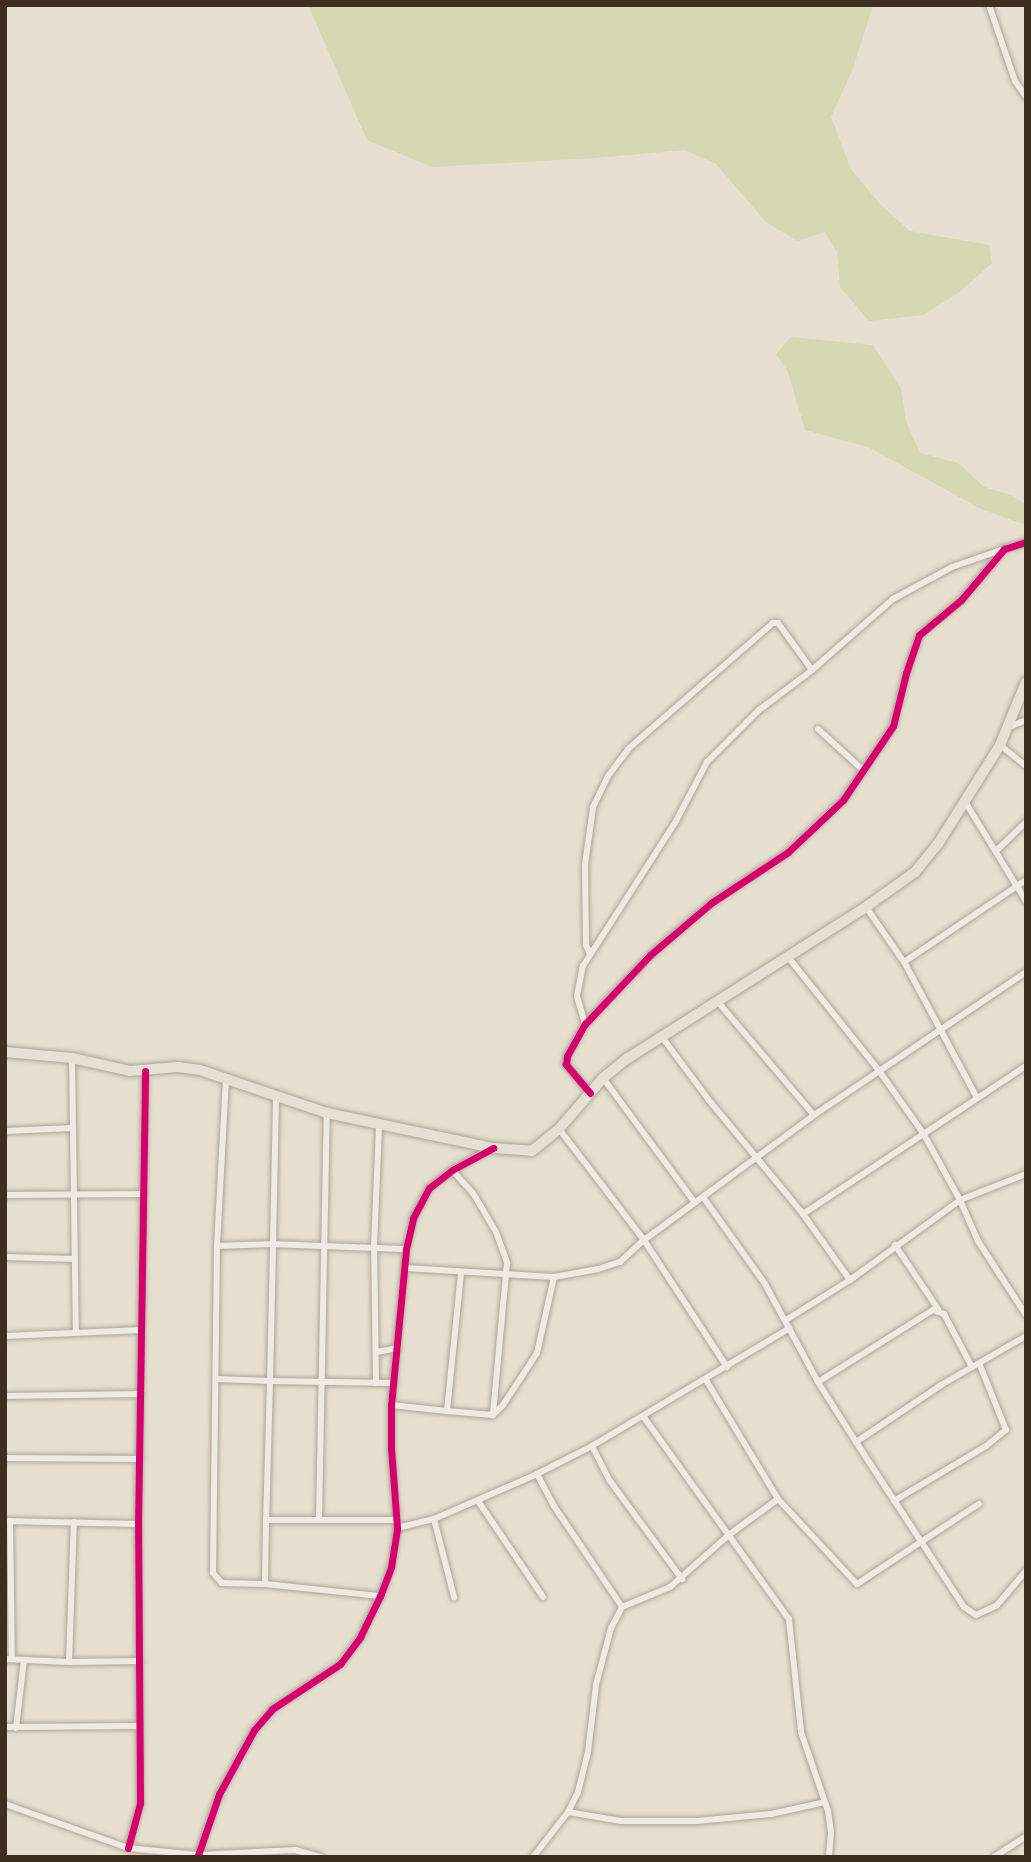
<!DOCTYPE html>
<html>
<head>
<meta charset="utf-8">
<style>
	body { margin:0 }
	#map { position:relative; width:1031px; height:1862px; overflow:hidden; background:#e7e0d1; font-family:Literata,serif }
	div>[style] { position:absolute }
	.green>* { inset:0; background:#d6d7b3 }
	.roads { filter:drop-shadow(0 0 2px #ada599) drop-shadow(0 0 2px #ada599) }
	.minor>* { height:6px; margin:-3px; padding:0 3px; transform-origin:3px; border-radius:3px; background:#efebe3 }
	.primary>* { height:10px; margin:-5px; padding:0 5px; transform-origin:5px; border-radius:5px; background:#e6e1d4 }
	.cycleway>* { height:7px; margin:-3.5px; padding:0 3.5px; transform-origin:3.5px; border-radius:3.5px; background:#d6006c }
	span { translate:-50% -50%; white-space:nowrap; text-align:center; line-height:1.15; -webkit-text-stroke:5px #f7eed8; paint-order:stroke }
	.frame { position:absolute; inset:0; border:7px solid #3d2e20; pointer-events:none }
</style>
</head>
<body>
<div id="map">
	<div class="green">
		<i style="clip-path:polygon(308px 5px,873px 5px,852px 71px,831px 117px,851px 169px,880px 204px,910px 231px,989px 245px,992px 263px,961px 291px,923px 315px,869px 321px,840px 287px,837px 253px,825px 232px,797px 241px,766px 222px,716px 164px,685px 150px,594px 158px,432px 167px,367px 140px)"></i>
		<i style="clip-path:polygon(791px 337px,873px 345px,901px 389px,907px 424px,920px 453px,958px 463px,984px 487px,1011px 495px,1026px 504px,1026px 525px,981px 509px,868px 447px,805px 430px,788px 372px,776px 354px)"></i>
	</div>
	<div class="roads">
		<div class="minor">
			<i style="left:989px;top:5px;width:80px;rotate:71.1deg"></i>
			<i style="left:1015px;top:81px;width:19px;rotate:55deg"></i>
			<i style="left:1009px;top:727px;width:18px;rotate:-22deg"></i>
			<i style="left:818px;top:729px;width:59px;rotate:42.3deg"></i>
			<i style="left:1000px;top:745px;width:33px;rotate:39deg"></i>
			<i style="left:964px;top:800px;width:119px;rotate:58.5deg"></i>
			<i style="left:996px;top:851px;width:42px;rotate:-44deg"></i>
			<i style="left:866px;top:907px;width:67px;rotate:55.4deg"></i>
			<i style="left:590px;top:954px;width:10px;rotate:-114deg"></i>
			<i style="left:586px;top:945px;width:80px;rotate:-90.7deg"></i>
			<i style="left:585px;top:865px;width:59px;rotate:-82.1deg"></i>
			<i style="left:593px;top:807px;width:34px;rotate:-64deg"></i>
			<i style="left:608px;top:776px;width:34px;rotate:-53deg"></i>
			<i style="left:628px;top:749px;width:192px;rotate:-41deg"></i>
			<i style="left:773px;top:623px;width:5px"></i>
			<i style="left:778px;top:623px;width:58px;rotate:54.1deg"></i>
			<i style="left:788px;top:957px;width:147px;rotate:51.3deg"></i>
			<i style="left:880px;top:1072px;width:75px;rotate:54.8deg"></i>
			<i style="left:923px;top:1133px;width:77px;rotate:61.1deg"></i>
			<i style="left:960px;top:1200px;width:45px;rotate:66.3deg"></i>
			<i style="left:978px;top:1241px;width:88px;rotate:57deg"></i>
			<i style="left:718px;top:1002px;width:148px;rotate:49.7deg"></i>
			<i style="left:585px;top:1024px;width:29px;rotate:-106deg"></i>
			<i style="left:577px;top:996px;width:31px;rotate:-79deg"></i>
			<i style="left:583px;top:966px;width:172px;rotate:-57.3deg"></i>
			<i style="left:676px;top:821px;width:67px;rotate:-62.3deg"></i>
			<i style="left:707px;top:762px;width:74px;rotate:-45deg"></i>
			<i style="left:759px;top:710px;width:66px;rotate:-37deg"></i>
			<i style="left:812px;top:670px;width:108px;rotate:-41.2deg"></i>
			<i style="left:893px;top:599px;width:67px;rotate:-28.5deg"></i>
			<i style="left:952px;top:567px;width:55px;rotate:-19.1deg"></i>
			<i style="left:662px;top:1037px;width:77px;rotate:53.4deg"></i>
			<i style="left:708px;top:1099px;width:149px;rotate:50.4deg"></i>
			<i style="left:803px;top:1214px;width:81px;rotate:54.5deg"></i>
			<i style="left:603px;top:1078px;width:155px;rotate:53.6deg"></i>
			<i style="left:226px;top:1079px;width:167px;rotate:93.1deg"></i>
			<i style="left:217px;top:1246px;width:327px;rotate:90.7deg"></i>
			<i style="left:213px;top:1573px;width:13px;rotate:48deg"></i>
			<i style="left:222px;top:1583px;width:43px;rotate:1.3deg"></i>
			<i style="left:265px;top:1584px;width:116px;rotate:6deg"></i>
			<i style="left:590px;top:1093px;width:38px;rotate:-130deg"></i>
			<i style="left:566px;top:1064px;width:8px;rotate:-83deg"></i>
			<i style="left:567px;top:1056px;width:37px;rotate:-61deg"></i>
			<i style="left:585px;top:1024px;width:95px;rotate:-46.7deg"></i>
			<i style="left:650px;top:955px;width:80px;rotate:-40.4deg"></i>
			<i style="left:711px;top:903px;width:92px;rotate:-33.5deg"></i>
			<i style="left:788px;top:852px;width:76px;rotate:-43.4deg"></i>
			<i style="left:843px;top:800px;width:89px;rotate:-56deg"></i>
			<i style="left:893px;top:726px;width:55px;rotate:-76.2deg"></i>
			<i style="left:906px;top:673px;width:40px;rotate:-71.1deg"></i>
			<i style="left:919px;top:635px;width:55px;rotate:-39.8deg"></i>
			<i style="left:961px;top:600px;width:67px;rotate:-49.9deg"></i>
			<i style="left:1004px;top:549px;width:23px;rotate:-18deg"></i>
			<i style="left:976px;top:1096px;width:152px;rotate:-118.2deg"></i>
			<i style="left:904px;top:962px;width:147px;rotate:-33.9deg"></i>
			<i style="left:73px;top:1128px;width:204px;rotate:89.2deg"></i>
			<i style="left:5px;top:1131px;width:68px;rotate:-2.5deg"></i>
			<i style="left:73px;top:1128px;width:70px;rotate:-90.8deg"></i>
			<i style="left:452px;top:1170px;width:31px;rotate:48deg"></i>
			<i style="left:473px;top:1193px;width:45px;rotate:59.5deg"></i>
			<i style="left:496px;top:1232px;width:33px;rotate:70deg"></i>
			<i style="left:507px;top:1263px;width:153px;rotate:95.3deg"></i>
			<i style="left:5px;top:1195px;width:138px;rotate:-0.4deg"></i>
			<i style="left:703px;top:1197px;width:107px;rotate:54.5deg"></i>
			<i style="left:765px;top:1284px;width:111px;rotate:61.6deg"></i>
			<i style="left:818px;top:1382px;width:71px;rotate:57.7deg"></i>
			<i style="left:856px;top:1442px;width:102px;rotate:-33.8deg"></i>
			<i style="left:941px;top:1385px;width:98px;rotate:-30deg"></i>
			<i style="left:803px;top:1214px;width:268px;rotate:-33.6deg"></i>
			<i style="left:895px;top:1245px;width:77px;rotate:56.1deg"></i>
			<i style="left:217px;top:1246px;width:56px;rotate:-2deg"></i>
			<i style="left:273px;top:1244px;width:146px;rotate:-88.8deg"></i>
			<i style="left:5px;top:1257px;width:70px;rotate:1.6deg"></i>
			<i style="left:405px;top:1268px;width:149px;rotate:3.5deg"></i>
			<i style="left:554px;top:1277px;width:45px;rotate:-10.3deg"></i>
			<i style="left:598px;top:1269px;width:23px;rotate:-18deg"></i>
			<i style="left:620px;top:1262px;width:33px;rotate:-43deg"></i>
			<i style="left:644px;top:1240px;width:140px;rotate:-127.4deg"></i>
			<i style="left:786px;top:1320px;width:75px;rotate:-32deg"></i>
			<i style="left:850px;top:1280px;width:136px;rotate:-36deg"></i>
			<i style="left:960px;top:1200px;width:71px;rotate:-21.5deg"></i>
			<i style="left:5px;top:1336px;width:136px;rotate:-2.5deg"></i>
			<i style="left:376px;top:1352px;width:22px;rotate:-10deg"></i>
			<i style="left:727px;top:1367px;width:152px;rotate:-123.2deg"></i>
			<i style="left:644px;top:1240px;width:211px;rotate:-36.3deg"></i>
			<i style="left:814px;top:1115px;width:256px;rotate:-34deg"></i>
			<i style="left:218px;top:1379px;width:52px;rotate:2.2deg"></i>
			<i style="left:270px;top:1381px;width:139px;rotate:91.6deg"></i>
			<i style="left:266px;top:1520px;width:130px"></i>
			<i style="left:706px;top:1380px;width:139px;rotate:58.8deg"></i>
			<i style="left:778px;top:1499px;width:116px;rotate:47.1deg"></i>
			<i style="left:857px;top:1584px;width:146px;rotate:-33.3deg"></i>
			<i style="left:818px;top:1382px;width:136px;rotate:-32.1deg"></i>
			<i style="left:933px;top:1310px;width:12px;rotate:20deg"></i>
			<i style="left:944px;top:1314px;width:60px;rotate:62.2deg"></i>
			<i style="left:376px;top:1383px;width:137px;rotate:-90.8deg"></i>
			<i style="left:374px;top:1246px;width:120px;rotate:-87.6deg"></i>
			<i style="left:394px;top:1383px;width:124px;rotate:-179.1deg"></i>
			<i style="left:270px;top:1381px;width:137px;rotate:-88.7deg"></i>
			<i style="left:273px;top:1244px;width:133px;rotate:2.2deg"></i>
			<i style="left:5px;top:1396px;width:136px;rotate:-0.8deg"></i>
			<i style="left:391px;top:1405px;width:56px;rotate:6.1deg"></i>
			<i style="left:447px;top:1411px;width:140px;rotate:-84.2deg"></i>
			<i style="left:447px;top:1411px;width:46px;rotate:5deg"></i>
			<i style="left:493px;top:1415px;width:14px;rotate:-45deg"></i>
			<i style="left:503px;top:1405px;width:62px;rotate:-56.8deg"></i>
			<i style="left:537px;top:1353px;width:78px;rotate:-77.4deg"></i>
			<i style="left:643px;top:1416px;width:250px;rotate:54.3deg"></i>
			<i style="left:789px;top:1619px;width:114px;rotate:83.9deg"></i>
			<i style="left:801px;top:1732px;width:83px;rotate:71.1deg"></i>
			<i style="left:828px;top:1811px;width:22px;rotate:82deg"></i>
			<i style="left:831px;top:1833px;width:24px;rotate:95deg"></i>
			<i style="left:856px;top:1442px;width:197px;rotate:56.8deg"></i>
			<i style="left:964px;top:1607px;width:14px;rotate:34deg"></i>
			<i style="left:976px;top:1615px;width:23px;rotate:-25deg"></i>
			<i style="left:997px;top:1605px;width:45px;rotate:-49.5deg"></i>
			<i style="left:592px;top:1446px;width:39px;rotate:63deg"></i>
			<i style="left:610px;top:1481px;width:122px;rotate:53.7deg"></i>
			<i style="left:5px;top:1458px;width:135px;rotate:0.4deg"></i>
			<i style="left:537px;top:1474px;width:36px;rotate:62deg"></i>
			<i style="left:554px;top:1506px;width:122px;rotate:56deg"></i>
			<i style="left:478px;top:1501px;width:116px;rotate:55.9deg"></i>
			<i style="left:894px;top:1501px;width:107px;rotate:-30.9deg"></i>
			<i style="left:986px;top:1446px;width:26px;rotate:-39deg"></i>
			<i style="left:1006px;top:1430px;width:72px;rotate:-111.9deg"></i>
			<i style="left:319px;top:1519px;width:406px;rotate:-88.9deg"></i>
			<i style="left:434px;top:1519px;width:81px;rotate:75.6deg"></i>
			<i style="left:5px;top:1521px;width:133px;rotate:1.3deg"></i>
			<i style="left:10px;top:1521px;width:138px;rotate:89.2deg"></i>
			<i style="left:397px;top:1528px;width:38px;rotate:-14deg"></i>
			<i style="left:434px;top:1519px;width:112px;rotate:-23.6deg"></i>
			<i style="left:537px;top:1474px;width:62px;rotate:-27deg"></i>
			<i style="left:592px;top:1446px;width:230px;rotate:-30.8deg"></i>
			<i style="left:265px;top:1584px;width:64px;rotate:-89.1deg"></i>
			<i style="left:5px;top:1659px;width:64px;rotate:2.7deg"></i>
			<i style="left:69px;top:1662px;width:140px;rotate:-88deg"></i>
			<i style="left:69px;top:1662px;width:71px;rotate:-0.8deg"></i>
			<i style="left:5px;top:1727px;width:133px;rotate:-0.4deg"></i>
			<i style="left:16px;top:1728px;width:68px;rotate:-83.3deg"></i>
			<i style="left:5px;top:1804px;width:131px;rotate:19.7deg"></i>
			<i style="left:128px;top:1848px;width:70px;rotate:5.7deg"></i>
			<i style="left:198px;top:1855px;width:97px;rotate:-3deg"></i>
			<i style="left:295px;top:1850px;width:27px;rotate:15deg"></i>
			<i style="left:568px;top:1812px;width:54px;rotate:9.6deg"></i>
			<i style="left:621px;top:1821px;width:76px"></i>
			<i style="left:697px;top:1821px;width:74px;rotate:-5.4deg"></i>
			<i style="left:771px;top:1814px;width:55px;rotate:-12.5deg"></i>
			<i style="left:128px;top:1848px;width:47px;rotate:-75.1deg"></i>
			<i style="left:140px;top:1803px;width:279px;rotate:-90.4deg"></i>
			<i style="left:138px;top:1524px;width:453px;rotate:-89.1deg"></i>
			<i style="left:198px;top:1855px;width:65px;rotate:-71deg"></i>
			<i style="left:219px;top:1794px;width:73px;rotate:-61.3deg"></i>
			<i style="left:254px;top:1730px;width:28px;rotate:-49deg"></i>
			<i style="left:272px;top:1709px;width:82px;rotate:-33.5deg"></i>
			<i style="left:340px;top:1664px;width:34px;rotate:-53deg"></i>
			<i style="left:360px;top:1637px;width:46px;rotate:-64deg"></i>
			<i style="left:380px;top:1596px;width:31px;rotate:-69deg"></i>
			<i style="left:391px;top:1567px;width:39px;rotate:-81deg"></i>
			<i style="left:397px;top:1528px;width:79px;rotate:-94.3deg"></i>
			<i style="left:391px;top:1449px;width:44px;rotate:-90deg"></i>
			<i style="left:391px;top:1405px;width:157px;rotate:-84.5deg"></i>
			<i style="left:406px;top:1249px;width:32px;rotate:-77deg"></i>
			<i style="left:413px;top:1218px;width:34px;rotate:-62deg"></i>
			<i style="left:429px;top:1188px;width:29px;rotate:-38deg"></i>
			<i style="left:452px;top:1170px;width:44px;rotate:-28.3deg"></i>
			<i style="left:533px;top:1857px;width:57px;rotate:-52.1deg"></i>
			<i style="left:568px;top:1812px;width:22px;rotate:-63deg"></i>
			<i style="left:578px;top:1792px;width:41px;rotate:-76deg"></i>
			<i style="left:588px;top:1752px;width:67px;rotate:-83.2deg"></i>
			<i style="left:596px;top:1685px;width:59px;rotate:-75.3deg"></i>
			<i style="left:611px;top:1628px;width:24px;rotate:-62deg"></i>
			<i style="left:622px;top:1607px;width:52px;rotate:-22.6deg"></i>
			<i style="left:670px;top:1587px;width:80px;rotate:-41.5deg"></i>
			<i style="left:730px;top:1534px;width:59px;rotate:-36.1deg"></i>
			<i style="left:994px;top:1857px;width:38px;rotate:-33deg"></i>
		</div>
		<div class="primary">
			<i style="left:5px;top:1052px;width:67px;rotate:5.1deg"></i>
			<i style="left:72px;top:1058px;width:59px;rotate:12.6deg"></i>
			<i style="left:130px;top:1071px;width:48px;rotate:-4.8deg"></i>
			<i style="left:178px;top:1067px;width:22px;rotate:8deg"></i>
			<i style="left:200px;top:1070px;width:134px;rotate:18.7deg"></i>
			<i style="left:327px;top:1113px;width:170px;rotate:11.9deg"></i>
			<i style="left:493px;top:1148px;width:39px;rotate:4deg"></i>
			<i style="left:532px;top:1151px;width:35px;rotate:-39deg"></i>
			<i style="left:559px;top:1129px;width:67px;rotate:-49.2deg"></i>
			<i style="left:603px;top:1078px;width:32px;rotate:-39deg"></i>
			<i style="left:628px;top:1058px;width:282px;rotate:-32.4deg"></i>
			<i style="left:866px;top:907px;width:60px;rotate:-35.5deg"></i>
			<i style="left:915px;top:872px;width:36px;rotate:-51deg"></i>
			<i style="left:938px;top:844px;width:117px;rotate:-57.9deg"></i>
			<i style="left:1000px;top:745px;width:68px;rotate:-67.6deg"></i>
		</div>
	</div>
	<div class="cycleway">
		<i style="left:590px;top:1093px;width:38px;rotate:-130deg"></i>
		<i style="left:566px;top:1064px;width:8px;rotate:-83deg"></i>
		<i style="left:567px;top:1056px;width:37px;rotate:-61deg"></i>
		<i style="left:585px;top:1024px;width:95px;rotate:-46.7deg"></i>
		<i style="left:650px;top:955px;width:80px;rotate:-40.4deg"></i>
		<i style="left:711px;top:903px;width:92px;rotate:-33.5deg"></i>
		<i style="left:788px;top:852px;width:76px;rotate:-43.4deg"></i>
		<i style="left:843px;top:800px;width:89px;rotate:-56deg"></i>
		<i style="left:893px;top:726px;width:55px;rotate:-76.2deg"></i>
		<i style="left:906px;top:673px;width:40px;rotate:-71.1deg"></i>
		<i style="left:919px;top:635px;width:55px;rotate:-39.8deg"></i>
		<i style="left:961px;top:600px;width:67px;rotate:-49.9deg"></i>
		<i style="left:1004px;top:549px;width:23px;rotate:-18deg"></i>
		<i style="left:128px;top:1848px;width:47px;rotate:-75.1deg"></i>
		<i style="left:140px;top:1803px;width:279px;rotate:-90.4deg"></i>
		<i style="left:138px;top:1524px;width:453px;rotate:-89.1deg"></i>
		<i style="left:198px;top:1855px;width:65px;rotate:-71deg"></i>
		<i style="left:219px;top:1794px;width:73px;rotate:-61.3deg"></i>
		<i style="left:254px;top:1730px;width:28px;rotate:-49deg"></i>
		<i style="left:272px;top:1709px;width:82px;rotate:-33.5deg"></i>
		<i style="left:340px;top:1664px;width:34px;rotate:-53deg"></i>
		<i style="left:360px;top:1637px;width:46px;rotate:-64deg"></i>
		<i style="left:380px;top:1596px;width:31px;rotate:-69deg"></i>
		<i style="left:391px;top:1567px;width:39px;rotate:-81deg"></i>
		<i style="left:397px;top:1528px;width:79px;rotate:-94.3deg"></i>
		<i style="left:391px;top:1449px;width:44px;rotate:-90deg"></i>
		<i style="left:391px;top:1405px;width:157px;rotate:-84.5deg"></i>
		<i style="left:406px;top:1249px;width:32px;rotate:-77deg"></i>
		<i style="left:413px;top:1218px;width:34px;rotate:-62deg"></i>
		<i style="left:429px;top:1188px;width:29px;rotate:-38deg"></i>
		<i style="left:452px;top:1170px;width:47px;rotate:-28.2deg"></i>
	</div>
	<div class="frame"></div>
</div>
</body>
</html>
